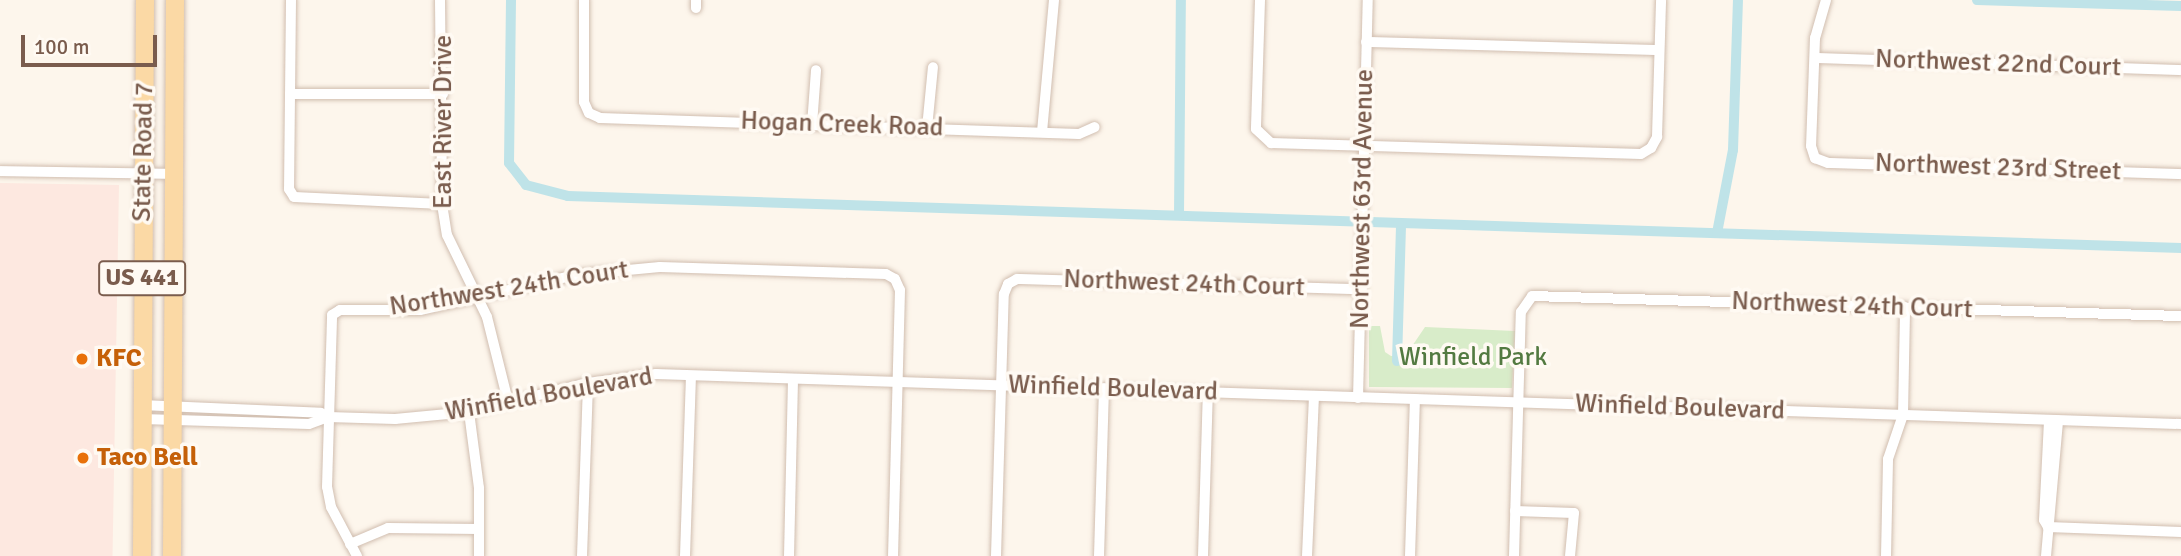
<!DOCTYPE html>
<html>
<head>
<meta charset="utf-8">
<style>
	body { margin:0 }
	#map { position:relative; width:2181px; height:556px; overflow:hidden; background:#fdf6ec; font-family:Signika,sans-serif }
	div>[style] { position:absolute }
	.commercial>* { inset:0; background:#fde8e0; transform-origin:0 0 }
	.green>* { inset:0; background:#d8ecc9 }
	.canal>* { height:10px; margin:-5px; padding:0 5px; transform-origin:5px; border-radius:5px; background:#bfe3e8 }
	.roads { filter:drop-shadow(0 0 2px #d1beb0) drop-shadow(0 0 2px #d1beb0) }
	.minor>* { height:10px; margin:-5px; padding:0 5px; transform-origin:5px; border-radius:5px; background:#fff }
	.primary>* { height:18px; margin:-9px; padding:0 9px; transform-origin:9px; border-radius:9px; background:#fbd9a5 }
	.dots>* { width:19px; height:19px; translate:-50% -50%; box-sizing:border-box; border:4px solid #fffaf3; border-radius:50% }
	span { translate:-50% -50%; white-space:nowrap; text-align:center; line-height:1.15; -webkit-text-stroke:7px #fffaf3; paint-order:stroke }
	.shield-label span { padding:2px 5px; background:#fffaf3; border:2px solid; border-radius:5px; -webkit-text-stroke-width:0 }
	.shield-label { font-size:24px; color:#7a5c4d; font-weight:700 }
	.street-label { font-size:26px; color:#7a5c4d }
	.park-label { font-size:26px; color:#537a41 }
	.food-label { font-size:26px; color:#c56008; font-weight:700 }
	.left { translate:0 -50%; text-align:left }
	.scale { position:absolute; left:21px; top:35px; width:136px; height:32px; box-sizing:border-box; border:4px solid #7a5c4d; border-top:0; padding-left:9px; font-size:21px; line-height:24px; white-space:nowrap; color:#7a5c4d; -webkit-text-stroke:5px #fffaf3; paint-order:stroke }
</style>
</head>
<body>
<div id="map">
	<div class="commercial">
		<i style="left:0;top:183px;width:119px;height:373px;rotate:1deg"></i>
	</div>
	<div class="green">
		<i style="clip-path:polygon(1369px 326px,1380px 326px,1385px 352px,1391px 356px,1406px 355px,1425px 327px,1515px 331px,1512px 388px,1369px 387px)"></i>
	</div>
	<div class="canal">
		<i style="left:511px;top:0;width:163px;rotate:90.7deg"></i>
		<i style="left:509px;top:163px;width:28px;rotate:52deg"></i>
		<i style="left:526px;top:185px;width:43px;rotate:14.7deg"></i>
		<i style="left:568px;top:196px;width:1614px;rotate:1.85deg"></i>
		<i style="left:1977px;top:0;width:204px;rotate:1.7deg"></i>
		<i style="left:1179px;top:215px;width:215px;rotate:-89.5deg"></i>
		<i style="left:1717px;top:233px;width:85px;rotate:-79.1deg"></i>
		<i style="left:1733px;top:150px;width:150px;rotate:-88.1deg"></i>
		<i style="left:1397px;top:361px;width:138px;rotate:-88.3deg"></i>
	</div>
	<div class="roads">
		<div class="minor">
			<i style="left:291px;top:0;width:189px;rotate:90.6deg"></i>
			<i style="left:289px;top:189px;width:9px;rotate:58deg"></i>
			<i style="left:294px;top:197px;width:148px;rotate:2.7deg"></i>
			<i style="left:440px;top:0;width:204px;rotate:89.4deg"></i>
			<i style="left:442px;top:204px;width:31px;rotate:81deg"></i>
			<i style="left:447px;top:235px;width:91px;rotate:64deg"></i>
			<i style="left:487px;top:317px;width:87px;rotate:76deg"></i>
			<i style="left:584px;top:0;width:102px;rotate:90deg"></i>
			<i style="left:584px;top:102px;width:12px;rotate:66deg"></i>
			<i style="left:589px;top:113px;width:12px;rotate:24deg"></i>
			<i style="left:600px;top:118px;width:479px;rotate:1.9deg"></i>
			<i style="left:1079px;top:134px;width:17px;rotate:-24deg"></i>
			<i style="left:1260px;top:0;width:129px;rotate:91.8deg"></i>
			<i style="left:1256px;top:129px;width:21px;rotate:43deg"></i>
			<i style="left:1271px;top:143px;width:370px;rotate:1.7deg"></i>
			<i style="left:1641px;top:154px;width:12px;rotate:-31deg"></i>
			<i style="left:1651px;top:148px;width:13px;rotate:-61deg"></i>
			<i style="left:1657px;top:137px;width:137px;rotate:-88.3deg"></i>
			<i style="left:1826px;top:0;width:40px;rotate:106deg"></i>
			<i style="left:1815px;top:38px;width:108px;rotate:92.1deg"></i>
			<i style="left:1811px;top:146px;width:13px;rotate:72deg"></i>
			<i style="left:1815px;top:158px;width:14px;rotate:21deg"></i>
			<i style="left:1828px;top:163px;width:353px;rotate:1.8deg"></i>
			<i style="left:696px;top:8px;width:8px;rotate:-90deg"></i>
			<i style="left:1366px;top:42px;width:293px;rotate:1.6deg"></i>
			<i style="left:1815px;top:58px;width:366px;rotate:1.9deg"></i>
			<i style="left:290px;top:94px;width:153px"></i>
			<i style="left:812px;top:125px;width:55px;rotate:-85.8deg"></i>
			<i style="left:927px;top:128px;width:61px;rotate:-84.4deg"></i>
			<i style="left:1042px;top:132px;width:133px;rotate:-84.8deg"></i>
			<i style="left:0;top:171px;width:174px;rotate:1deg"></i>
			<i style="left:1358px;top:398px;width:398px;rotate:-88.6deg"></i>
			<i style="left:141px;top:405px;width:180px;rotate:2.5deg"></i>
			<i style="left:321px;top:413px;width:8px;rotate:30deg"></i>
			<i style="left:469px;top:412px;width:77px;rotate:82.5deg"></i>
			<i style="left:479px;top:488px;width:68px;rotate:90deg"></i>
			<i style="left:142px;top:419px;width:167px;rotate:1.7deg"></i>
			<i style="left:309px;top:424px;width:20px;rotate:-20deg"></i>
			<i style="left:328px;top:417px;width:67px;rotate:1.7deg"></i>
			<i style="left:395px;top:419px;width:74px;rotate:-5.4deg"></i>
			<i style="left:469px;top:412px;width:122px;rotate:-13.7deg"></i>
			<i style="left:588px;top:383px;width:69px;rotate:-7.5deg"></i>
			<i style="left:656px;top:374px;width:1526px;rotate:1.88deg"></i>
			<i style="left:1515px;top:511px;width:59px;rotate:1.9deg"></i>
			<i style="left:1574px;top:513px;width:43px;rotate:95.3deg"></i>
			<i style="left:2048px;top:527px;width:133px;rotate:2.2deg"></i>
			<i style="left:2048px;top:527px;width:8px;rotate:-120deg"></i>
			<i style="left:2044px;top:520px;width:99px;rotate:-87.1deg"></i>
			<i style="left:350px;top:544px;width:41px;rotate:-22.8deg"></i>
			<i style="left:388px;top:528px;width:91px;rotate:0.6deg"></i>
			<i style="left:357px;top:556px;width:55px;rotate:-118deg"></i>
			<i style="left:331px;top:507px;width:20px;rotate:-101deg"></i>
			<i style="left:327px;top:487px;width:172px;rotate:-88.3deg"></i>
			<i style="left:332px;top:315px;width:9px;rotate:-32deg"></i>
			<i style="left:340px;top:310px;width:80px"></i>
			<i style="left:420px;top:310px;width:159px;rotate:-12.7deg"></i>
			<i style="left:575px;top:275px;width:85px;rotate:-5.4deg"></i>
			<i style="left:660px;top:267px;width:226px;rotate:1.8deg"></i>
			<i style="left:886px;top:274px;width:10px;rotate:29deg"></i>
			<i style="left:895px;top:279px;width:12px;rotate:66deg"></i>
			<i style="left:900px;top:290px;width:266px;rotate:91.5deg"></i>
			<i style="left:582px;top:556px;width:173px;rotate:-88deg"></i>
			<i style="left:685px;top:556px;width:180px;rotate:-88.1deg"></i>
			<i style="left:789px;top:556px;width:176px;rotate:-88.7deg"></i>
			<i style="left:996px;top:556px;width:262px;rotate:-88.3deg"></i>
			<i style="left:1004px;top:294px;width:11px;rotate:-68deg"></i>
			<i style="left:1008px;top:284px;width:10px;rotate:-29deg"></i>
			<i style="left:1017px;top:279px;width:345px;rotate:1.7deg"></i>
			<i style="left:1099px;top:556px;width:168px;rotate:-88.3deg"></i>
			<i style="left:1203px;top:556px;width:164px;rotate:-88.3deg"></i>
			<i style="left:1307px;top:556px;width:159px;rotate:-87.5deg"></i>
			<i style="left:1410px;top:556px;width:157px;rotate:-88.2deg"></i>
			<i style="left:1514px;top:556px;width:244px;rotate:-88.4deg"></i>
			<i style="left:1521px;top:312px;width:19px;rotate:-55deg"></i>
			<i style="left:1532px;top:296px;width:649px;rotate:1.77deg"></i>
			<i style="left:1886px;top:556px;width:97px;rotate:-88.8deg"></i>
			<i style="left:1888px;top:459px;width:46px;rotate:-71.2deg"></i>
			<i style="left:1903px;top:415px;width:108px;rotate:-88.9deg"></i>
			<i style="left:2046px;top:556px;width:136px;rotate:-84.9deg"></i>
		</div>
		<div class="primary">
			<i style="left:142px;top:556px;width:556px;rotate:-89.69deg"></i>
			<i style="left:172px;top:556px;width:556px;rotate:-89.69deg"></i>
		</div>
	</div>
	<div class="dots">
		<i style="left:82px;top:359px;background:#e8710a"></i>
		<i style="left:83px;top:458px;background:#e8710a"></i>
	</div>
	<div class="shield-label">
		<span style="left:142px;top:278px">US 441</span>
	</div>
	<div class="street-label">
		<span style="left:1998px;top:64px;rotate:2deg">Northwest 22nd Court</span>
		<span style="left:444px;top:122px;rotate:-90deg">East River Drive</span>
		<span style="left:842px;top:125px;rotate:2deg">Hogan Creek Road</span>
		<span style="left:144px;top:152px;rotate:-89deg">State Road 7</span>
		<span style="left:1998px;top:168px;rotate:2deg">Northwest 23rd Street</span>
		<span style="left:1363px;top:199px;rotate:-89deg">Northwest 63rd Avenue</span>
		<span style="left:1184px;top:284px;rotate:2deg">Northwest 24th Court</span>
		<span style="left:509px;top:289px;rotate:-9deg">Northwest 24th Court</span>
		<span style="left:1852px;top:306px;rotate:2deg">Northwest 24th Court</span>
		<span style="left:1113px;top:389px;rotate:2deg">Winfield Boulevard</span>
		<span style="left:549px;top:395px;rotate:-10deg">Winfield Boulevard</span>
		<span style="left:1680px;top:408px;rotate:2deg">Winfield Boulevard</span>
	</div>
	<div class="park-label">
		<span style="left:1473px;top:358px">Winfield Park</span>
	</div>
	<div class="food-label">
		<span class="left" style="left:96px;top:359px">KFC</span>
		<span class="left" style="left:97px;top:458px">Taco Bell</span>
	</div>
	<div class="scale">100 m</div>
</div>
</body>
</html>
